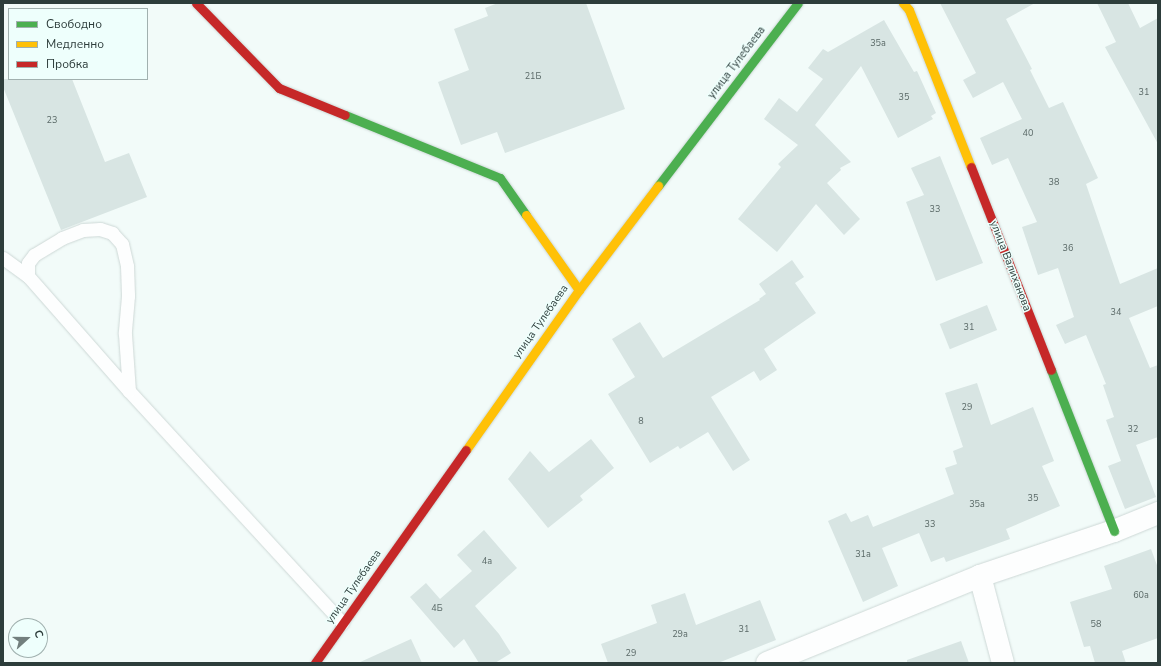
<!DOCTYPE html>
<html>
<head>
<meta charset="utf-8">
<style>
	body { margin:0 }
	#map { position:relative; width:1161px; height:666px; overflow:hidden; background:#f2fbf9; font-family:"Nunito Sans",sans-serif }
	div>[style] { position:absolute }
	.building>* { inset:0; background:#d8e5e3; transform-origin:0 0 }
	.roads { filter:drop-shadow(0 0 1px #cdd8d6) drop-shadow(0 0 1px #cdd8d6) }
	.lane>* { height:13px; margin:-6.5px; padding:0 6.5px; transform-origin:6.5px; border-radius:6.5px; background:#fdfefe }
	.street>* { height:22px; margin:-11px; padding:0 11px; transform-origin:11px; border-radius:11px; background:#fdfefe }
	.fast>* { height:9px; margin:-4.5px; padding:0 4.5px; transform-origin:4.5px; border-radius:4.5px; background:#4caf50 }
	.slow>* { height:9px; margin:-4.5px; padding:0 4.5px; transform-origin:4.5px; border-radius:4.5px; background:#ffc107 }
	.jam>* { height:9px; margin:-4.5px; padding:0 4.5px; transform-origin:4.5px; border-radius:4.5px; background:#c62828 }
	span { translate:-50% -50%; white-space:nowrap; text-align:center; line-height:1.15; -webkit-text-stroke:3px #eefffc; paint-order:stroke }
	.number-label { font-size:9px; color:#596866 }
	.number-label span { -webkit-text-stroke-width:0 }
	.street-label { font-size:11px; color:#2d3d3b }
	.frame { position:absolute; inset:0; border:4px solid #2d3d3b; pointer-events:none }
	.legend { position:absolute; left:8px; top:8px; width:140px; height:72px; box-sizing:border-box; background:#eefffc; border:1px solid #a1b1af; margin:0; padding:5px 7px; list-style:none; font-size:12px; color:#2d3d3b }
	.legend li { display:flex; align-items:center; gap:8px; height:20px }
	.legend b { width:20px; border:1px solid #a1b1af }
	.north { position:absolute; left:8px; top:618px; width:40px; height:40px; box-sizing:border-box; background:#eefffc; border:1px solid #a1b1af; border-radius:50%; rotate:69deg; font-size:11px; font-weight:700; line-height:16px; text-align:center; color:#2d3d3b }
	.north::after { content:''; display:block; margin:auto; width:14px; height:18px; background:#72807e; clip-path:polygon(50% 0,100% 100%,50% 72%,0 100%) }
</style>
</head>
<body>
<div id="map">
	<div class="building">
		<i style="clip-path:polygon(498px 3px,586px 3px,625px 109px,505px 153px,497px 132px,461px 145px,438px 82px,469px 70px,454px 29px,488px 16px,485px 8px)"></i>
		<i style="clip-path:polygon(940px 3px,1035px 3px,1006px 19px,1032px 69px,1030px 70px,1049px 108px,1063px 102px,1098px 178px,1086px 184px,1120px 284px,1158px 268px,1158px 306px,1129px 318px,1150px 368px,1158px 365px,1158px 437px,1136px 445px,1156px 497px,1125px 509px,1108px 466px,1121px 461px,1106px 420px,1114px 417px,1103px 385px,1106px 384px,1086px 335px,1065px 344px,1056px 325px,1074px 317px,1058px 268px,1038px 275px,1022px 227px,1037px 222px,1008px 158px,992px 165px,980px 138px,1022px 119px,1003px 82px,973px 98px,963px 80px,976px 73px)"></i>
		<i style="clip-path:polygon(1097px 3px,1128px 3px,1140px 28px,1158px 18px,1158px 144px,1105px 47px,1116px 42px)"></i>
		<i style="clip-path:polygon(884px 20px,914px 72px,917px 71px,936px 113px,931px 116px,933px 119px,898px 138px,861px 66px,815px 125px,851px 162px,840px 168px,841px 170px,827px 183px,860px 219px,844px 235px,816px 204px,777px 252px,738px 219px,781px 167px,778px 164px,798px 145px,764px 119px,779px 98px,797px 112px,823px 79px,808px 68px,823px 49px,828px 52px)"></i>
		<i style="clip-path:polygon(3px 79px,72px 79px,105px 162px,129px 153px,147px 197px,61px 230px,3px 87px)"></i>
		<i style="clip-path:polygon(940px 156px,983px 263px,936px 281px,906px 202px,924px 195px,911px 168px)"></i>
		<i style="clip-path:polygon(792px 260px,804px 277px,795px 283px,816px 313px,764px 349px,777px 370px,760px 381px,754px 371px,711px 397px,750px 460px,733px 471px,708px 432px,680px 449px,678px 446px,650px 463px,608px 394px,635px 377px,612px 339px,640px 322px,663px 358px,760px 300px,759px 299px,766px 294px,759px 284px)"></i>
		<i style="left:987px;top:305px;width:27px;height:51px;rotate:68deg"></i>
		<i style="clip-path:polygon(977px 383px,991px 425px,1033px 407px,1054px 461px,1042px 466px,1060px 506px,1006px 529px,1010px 539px,946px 562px,944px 557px,931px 562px,919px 533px,882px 548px,898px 586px,863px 602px,828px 521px,846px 513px,851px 522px,868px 515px,873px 527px,954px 494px,945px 468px,957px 464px,953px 451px,963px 447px,945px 393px)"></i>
		<i style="clip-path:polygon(591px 439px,614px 468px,580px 496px,583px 500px,548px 528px,508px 479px,530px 451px,549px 472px)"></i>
		<i style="clip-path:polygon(484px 530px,517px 568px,475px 606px,499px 634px,511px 653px,495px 663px,479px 663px,464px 639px,454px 648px,410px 597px,426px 583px,440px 599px,472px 571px,457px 555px)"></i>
		<i style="clip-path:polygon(1151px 549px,1158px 568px,1158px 638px,1122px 651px,1126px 663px,1095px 663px,1090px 646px,1084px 647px,1070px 602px,1112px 589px,1104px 566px)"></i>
		<i style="clip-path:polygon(685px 593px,696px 625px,760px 600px,776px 640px,718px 663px,608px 663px,601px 644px,657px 623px,651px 605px)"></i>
		<i style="clip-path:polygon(411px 639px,422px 663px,358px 663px)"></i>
		<i style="clip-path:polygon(961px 641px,969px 663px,907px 663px,907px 660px)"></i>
	</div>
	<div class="roads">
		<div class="lane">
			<i style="left:3px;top:258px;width:31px;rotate:36deg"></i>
			<i style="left:28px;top:276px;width:153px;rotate:48.7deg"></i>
			<i style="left:129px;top:391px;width:315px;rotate:47.4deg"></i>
			<i style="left:28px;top:276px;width:13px;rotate:-90deg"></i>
			<i style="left:28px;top:263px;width:10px;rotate:-53deg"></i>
			<i style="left:34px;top:255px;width:33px;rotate:-31deg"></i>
			<i style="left:62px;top:238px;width:22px;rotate:-21deg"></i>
			<i style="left:83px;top:230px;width:17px;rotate:-3deg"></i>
			<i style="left:100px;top:229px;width:13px;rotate:18deg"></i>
			<i style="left:112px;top:233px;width:15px;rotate:48deg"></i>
			<i style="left:122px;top:244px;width:23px;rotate:77deg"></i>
			<i style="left:127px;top:266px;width:30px;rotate:88deg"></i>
			<i style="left:128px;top:296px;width:38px;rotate:95deg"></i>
			<i style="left:125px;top:334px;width:57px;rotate:86deg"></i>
		</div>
		<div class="street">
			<i style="left:980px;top:576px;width:90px;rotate:75.2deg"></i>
			<i style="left:767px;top:663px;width:230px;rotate:-22.2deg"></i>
			<i style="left:980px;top:576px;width:141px;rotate:-18.6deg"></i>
			<i style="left:1114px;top:531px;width:48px;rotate:-22.2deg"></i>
		</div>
		<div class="fast">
			<i style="left:345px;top:115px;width:167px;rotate:22.1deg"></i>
			<i style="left:500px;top:178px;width:45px;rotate:54.9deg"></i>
			<i style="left:658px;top:186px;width:230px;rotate:-52.6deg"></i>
			<i style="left:1051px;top:370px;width:173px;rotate:68.6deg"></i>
		</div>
		<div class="slow">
			<i style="left:903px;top:3px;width:9px;rotate:49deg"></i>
			<i style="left:909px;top:10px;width:169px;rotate:68.5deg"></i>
			<i style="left:526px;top:215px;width:92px;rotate:54.8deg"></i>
			<i style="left:466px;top:450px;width:196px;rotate:-54.8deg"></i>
			<i style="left:579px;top:290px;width:131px;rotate:-52.8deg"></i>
		</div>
		<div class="jam">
			<i style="left:196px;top:3px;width:119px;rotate:45.7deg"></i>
			<i style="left:279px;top:88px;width:71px;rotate:22.2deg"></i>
			<i style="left:971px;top:167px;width:218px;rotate:68.5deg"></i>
			<i style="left:315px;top:663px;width:261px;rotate:-54.7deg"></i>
		</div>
	</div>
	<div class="number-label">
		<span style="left:878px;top:43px">35а</span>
		<span style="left:533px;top:76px">21Б</span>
		<span style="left:1144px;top:92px">31</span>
		<span style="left:904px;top:97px">35</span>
		<span style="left:52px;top:120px">23</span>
		<span style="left:1028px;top:133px">40</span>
		<span style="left:1054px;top:182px">38</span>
		<span style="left:935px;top:209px">33</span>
		<span style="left:1068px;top:248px">36</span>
		<span style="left:1116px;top:312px">34</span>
		<span style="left:969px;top:327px">31</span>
		<span style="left:967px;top:407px">29</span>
		<span style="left:641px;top:421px">8</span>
		<span style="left:1133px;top:429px">32</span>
		<span style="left:1033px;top:498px">35</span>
		<span style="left:977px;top:504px">35а</span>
		<span style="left:930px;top:524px">33</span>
		<span style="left:863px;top:554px">31а</span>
		<span style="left:487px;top:561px">4а</span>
		<span style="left:1141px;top:595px">60а</span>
		<span style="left:437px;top:608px">4Б</span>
		<span style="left:1096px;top:624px">58</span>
		<span style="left:744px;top:629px">31</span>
		<span style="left:680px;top:634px">29а</span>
		<span style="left:631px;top:653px">29</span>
	</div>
	<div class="street-label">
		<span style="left:737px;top:63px;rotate:-53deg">улица Тулебаева</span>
		<span style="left:1010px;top:266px;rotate:69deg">улица Валиханова</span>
		<span style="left:541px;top:322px;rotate:-55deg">улица Тулебаева</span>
		<span style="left:354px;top:587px;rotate:-55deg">улица Тулебаева</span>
	</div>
	<div class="frame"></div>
	<ul class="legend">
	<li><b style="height:5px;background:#4caf50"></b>Свободно</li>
	<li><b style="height:5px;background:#ffc107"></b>Медленно</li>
	<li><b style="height:5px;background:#c62828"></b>Пробка</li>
	</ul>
	<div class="north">С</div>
</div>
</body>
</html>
